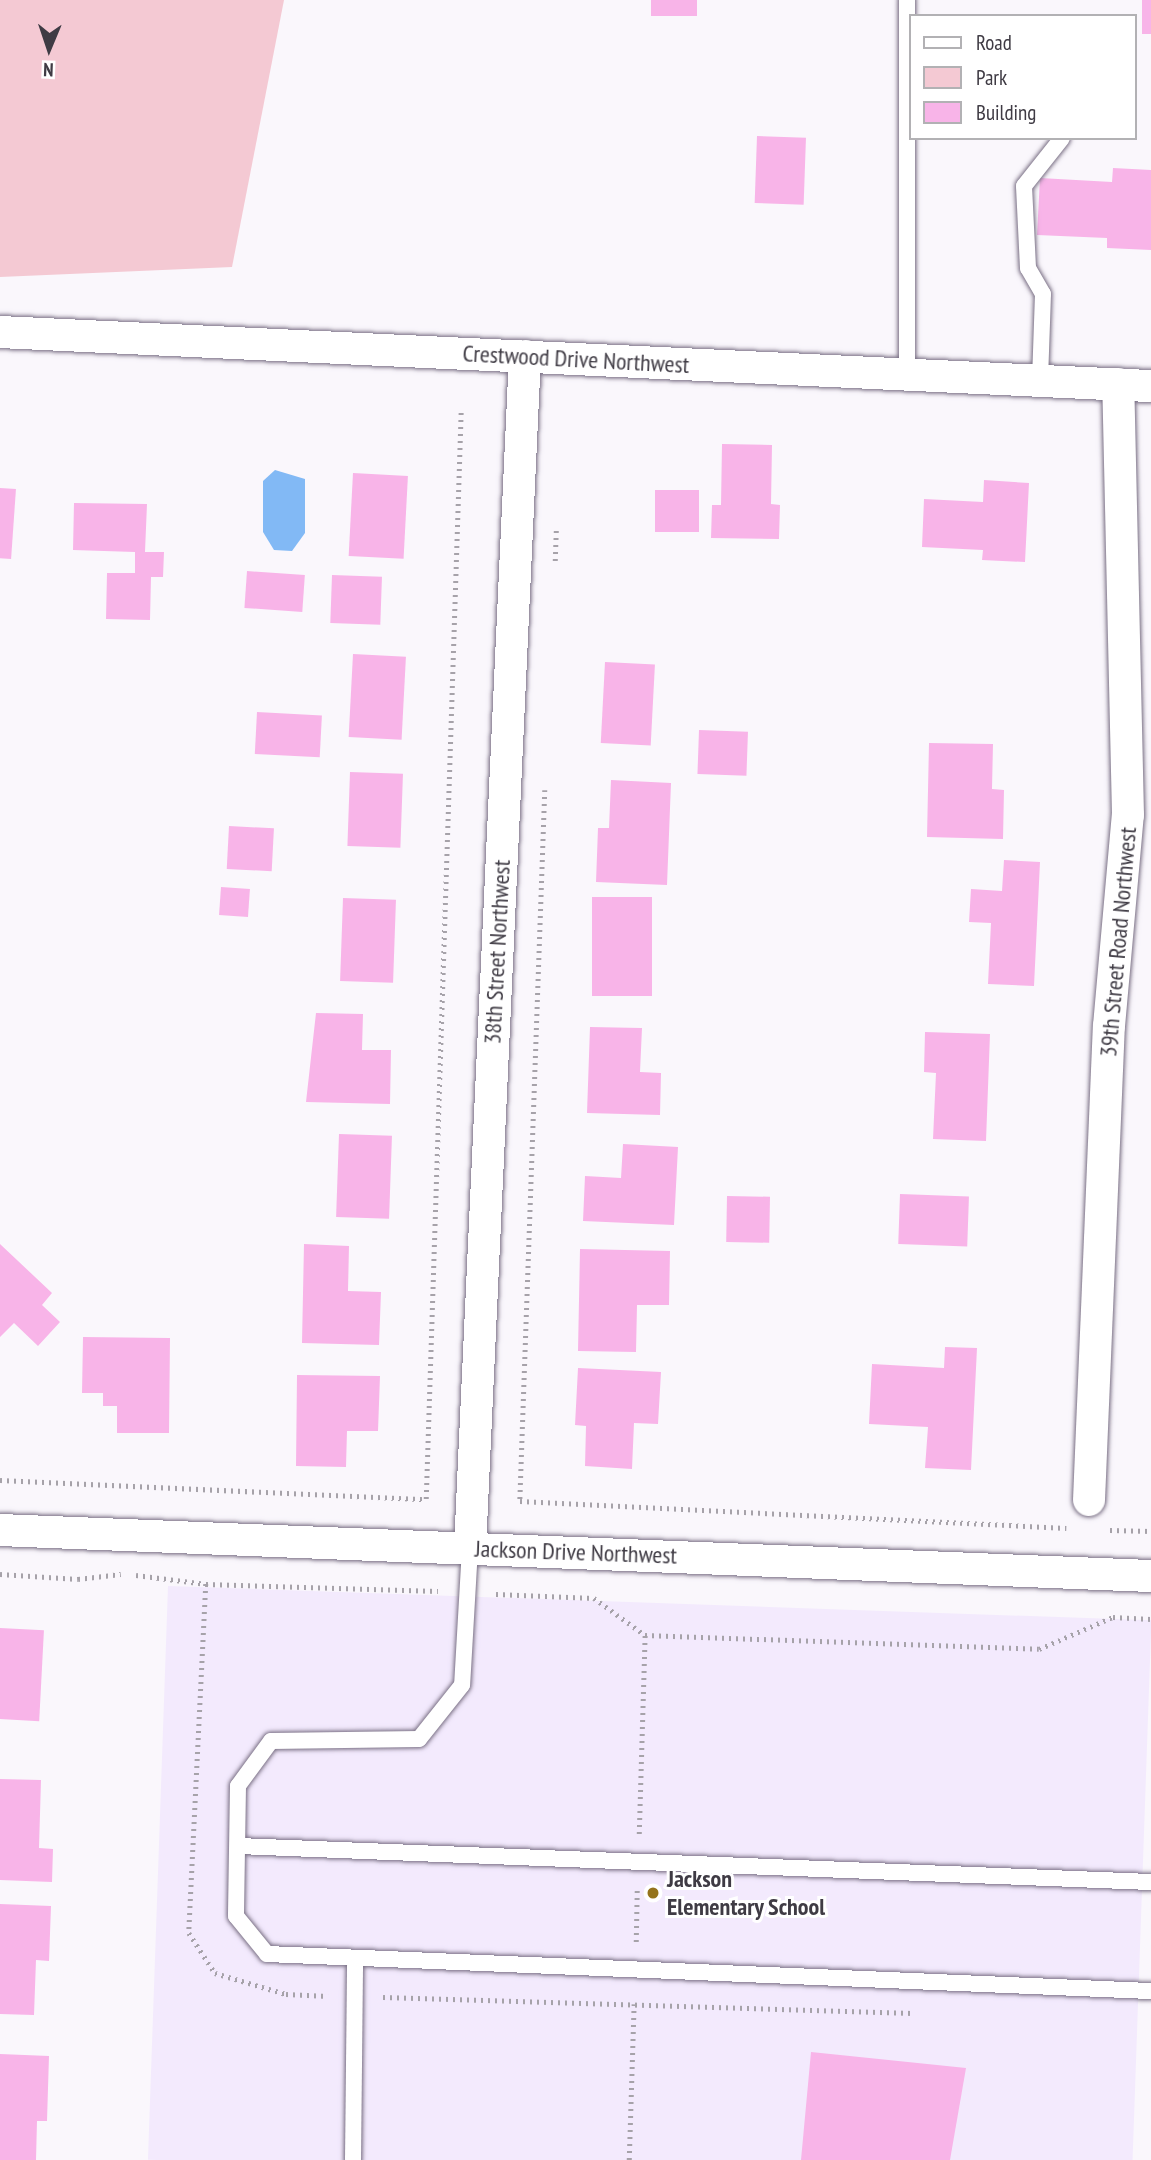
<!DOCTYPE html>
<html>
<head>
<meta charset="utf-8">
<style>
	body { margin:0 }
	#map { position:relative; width:1151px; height:2160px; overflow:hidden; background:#faf7fc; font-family:"PT Sans Narrow",sans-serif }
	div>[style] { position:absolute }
	.built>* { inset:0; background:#f3eafd; transform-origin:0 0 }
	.green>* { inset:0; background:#f4c9d3 }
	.water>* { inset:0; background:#82b9f5 }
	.building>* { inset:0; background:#f8b4e8; transform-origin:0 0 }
	.path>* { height:4.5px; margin-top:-2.25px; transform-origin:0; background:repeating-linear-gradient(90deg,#a6a2a9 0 2px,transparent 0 7px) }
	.roads { filter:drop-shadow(0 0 2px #7a7085) drop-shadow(0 0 2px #7a7085) }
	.service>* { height:16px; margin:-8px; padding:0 8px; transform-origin:8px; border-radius:8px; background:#fff }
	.minor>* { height:32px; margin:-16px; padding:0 16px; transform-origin:16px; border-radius:16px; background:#fff }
	.dots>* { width:19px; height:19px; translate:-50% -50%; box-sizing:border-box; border:4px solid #fff; border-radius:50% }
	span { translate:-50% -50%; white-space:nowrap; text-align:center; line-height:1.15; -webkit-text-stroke:6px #fff; paint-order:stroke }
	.street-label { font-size:24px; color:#3f3b44 }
	.poi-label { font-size:24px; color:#3f3b44; font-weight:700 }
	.left { translate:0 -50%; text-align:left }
	.legend { position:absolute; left:909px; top:14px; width:228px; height:126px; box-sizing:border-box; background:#fff; border:2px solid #b2b1b4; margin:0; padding:9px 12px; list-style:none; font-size:21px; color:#3f3b44 }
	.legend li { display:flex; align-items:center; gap:14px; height:35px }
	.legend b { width:35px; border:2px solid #b2b1b4 }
	.north { position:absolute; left:14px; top:14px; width:70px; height:70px; -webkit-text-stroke:5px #fff; paint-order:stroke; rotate:182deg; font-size:19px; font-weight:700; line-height:28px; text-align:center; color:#3f3b44 }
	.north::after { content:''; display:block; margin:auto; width:24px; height:32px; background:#3f3b44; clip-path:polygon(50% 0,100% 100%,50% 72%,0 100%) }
</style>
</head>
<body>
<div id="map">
	<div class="built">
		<i style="left:168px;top:1586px;width:984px;height:574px;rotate:2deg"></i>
	</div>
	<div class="green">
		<i style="clip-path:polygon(0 0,284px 0,232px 267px,0 277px)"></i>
	</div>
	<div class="water">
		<i style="clip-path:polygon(275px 470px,305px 479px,305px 533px,292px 551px,274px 550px,263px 532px,263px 481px)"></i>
	</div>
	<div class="building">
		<i style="left:651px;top:0;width:46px;height:16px"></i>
		<i style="left:1142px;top:0;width:9px;height:34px"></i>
		<i style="left:757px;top:136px;width:49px;height:67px;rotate:2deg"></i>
		<i style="clip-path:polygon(1113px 168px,1151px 170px,1151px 250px,1107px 248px,1107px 238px,1037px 235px,1040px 178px,1112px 182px)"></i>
		<i style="clip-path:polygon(722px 444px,772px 445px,771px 504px,780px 505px,779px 539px,711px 538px,712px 505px,721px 505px)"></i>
		<i style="left:353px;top:473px;width:55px;height:83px;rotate:3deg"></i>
		<i style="clip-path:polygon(984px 480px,1029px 483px,1025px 562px,982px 560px,983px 550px,922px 547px,924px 499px,983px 502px)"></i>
		<i style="left:0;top:488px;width:16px;height:70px;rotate:4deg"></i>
		<i style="left:655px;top:490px;width:44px;height:42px"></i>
		<i style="clip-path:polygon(74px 503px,147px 504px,145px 552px,164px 552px,163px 577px,151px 577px,150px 620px,106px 619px,107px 573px,135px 573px,135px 552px,73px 550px)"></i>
		<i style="left:247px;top:571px;width:58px;height:37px;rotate:4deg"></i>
		<i style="left:332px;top:575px;width:50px;height:48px;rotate:2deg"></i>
		<i style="left:353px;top:654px;width:53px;height:83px;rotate:3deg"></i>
		<i style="left:605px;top:662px;width:50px;height:81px;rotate:3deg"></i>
		<i style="left:257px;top:712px;width:65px;height:42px;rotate:3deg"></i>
		<i style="left:699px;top:730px;width:49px;height:44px;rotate:2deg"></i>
		<i style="clip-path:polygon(929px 743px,993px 744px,992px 789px,1004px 790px,1003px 839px,927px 837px)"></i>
		<i style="left:350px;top:772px;width:53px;height:74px;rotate:2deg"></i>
		<i style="clip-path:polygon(611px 780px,671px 783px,667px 885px,596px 882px,598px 828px,609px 828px)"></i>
		<i style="left:229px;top:826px;width:45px;height:43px;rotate:3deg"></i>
		<i style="clip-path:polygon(1004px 860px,1040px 862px,1034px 986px,988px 984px,991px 923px,969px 922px,971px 889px,1002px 891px)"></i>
		<i style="left:221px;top:887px;width:29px;height:28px;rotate:4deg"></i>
		<i style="left:592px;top:897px;width:60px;height:99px"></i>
		<i style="left:343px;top:898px;width:53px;height:83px;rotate:2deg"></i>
		<i style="clip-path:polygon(316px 1013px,363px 1014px,362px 1050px,391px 1050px,390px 1104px,306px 1102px)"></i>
		<i style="clip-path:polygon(590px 1027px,642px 1028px,640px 1072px,661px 1073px,660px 1115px,587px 1113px)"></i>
		<i style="clip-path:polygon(925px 1032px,990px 1034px,986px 1141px,933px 1139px,936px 1073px,924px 1072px)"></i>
		<i style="left:339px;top:1134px;width:53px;height:83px;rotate:2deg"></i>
		<i style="clip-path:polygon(623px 1144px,678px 1147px,674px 1225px,583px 1221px,585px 1176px,621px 1178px)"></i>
		<i style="left:900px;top:1194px;width:69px;height:50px;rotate:2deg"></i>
		<i style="left:727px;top:1196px;width:43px;height:46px;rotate:1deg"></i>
		<i style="clip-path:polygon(0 1244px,52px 1293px,42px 1305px,60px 1322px,38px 1346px,14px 1323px,0 1337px)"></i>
		<i style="clip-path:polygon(304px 1244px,349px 1246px,348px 1291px,381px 1292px,379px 1345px,302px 1343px)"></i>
		<i style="clip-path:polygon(580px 1249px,670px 1251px,669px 1305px,637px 1305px,636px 1352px,578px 1351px)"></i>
		<i style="clip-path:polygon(83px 1337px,170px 1338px,169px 1433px,117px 1433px,117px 1406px,103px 1406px,103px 1393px,82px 1393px)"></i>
		<i style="clip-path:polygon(945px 1347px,977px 1348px,971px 1470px,925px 1468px,928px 1427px,869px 1424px,872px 1364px,944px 1368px)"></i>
		<i style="clip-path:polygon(578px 1368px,661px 1372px,658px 1424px,634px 1423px,632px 1469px,585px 1466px,586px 1426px,575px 1425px)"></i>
		<i style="clip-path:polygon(297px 1375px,380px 1376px,378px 1431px,347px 1431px,346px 1467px,296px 1466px)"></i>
		<i style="left:0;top:1628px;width:44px;height:91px;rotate:3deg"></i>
		<i style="clip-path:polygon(0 1779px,41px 1780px,39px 1848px,53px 1849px,52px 1882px,0 1880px)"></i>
		<i style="clip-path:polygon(0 1904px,51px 1906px,49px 1961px,36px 1960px,34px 2015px,0 2014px)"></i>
		<i style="clip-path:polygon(811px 2052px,966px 2068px,950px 2160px,801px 2160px)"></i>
		<i style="clip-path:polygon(0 2054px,49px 2056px,47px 2121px,37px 2121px,36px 2160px,0 2160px)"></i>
	</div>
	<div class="path">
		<i style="left:555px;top:561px;width:32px;rotate:-88deg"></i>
		<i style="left:545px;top:790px;width:711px;rotate:92.01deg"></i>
		<i style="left:520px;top:1501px;width:547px;rotate:2.83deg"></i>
		<i style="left:0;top:1480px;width:426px;rotate:2.6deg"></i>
		<i style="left:426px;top:1499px;width:1090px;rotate:-88.16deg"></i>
		<i style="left:1110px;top:1530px;width:41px;rotate:1.4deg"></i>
		<i style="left:0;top:1574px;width:78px;rotate:3.7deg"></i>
		<i style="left:78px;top:1579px;width:43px;rotate:-6.6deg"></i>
		<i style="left:136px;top:1575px;width:71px;rotate:7.3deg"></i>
		<i style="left:206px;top:1584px;width:232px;rotate:1.7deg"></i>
		<i style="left:206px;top:1584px;width:349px;rotate:92.8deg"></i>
		<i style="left:189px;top:1933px;width:48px;rotate:57deg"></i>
		<i style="left:215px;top:1973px;width:74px;rotate:16.5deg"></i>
		<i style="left:286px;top:1994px;width:42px;rotate:2.7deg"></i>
		<i style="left:496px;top:1594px;width:98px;rotate:2.3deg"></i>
		<i style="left:594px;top:1598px;width:63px;rotate:36deg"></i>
		<i style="left:645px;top:1635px;width:394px;rotate:2deg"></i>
		<i style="left:1039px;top:1649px;width:81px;rotate:-23.4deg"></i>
		<i style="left:1113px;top:1617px;width:38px;rotate:3deg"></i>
		<i style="left:639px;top:1834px;width:199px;rotate:-88.3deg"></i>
		<i style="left:636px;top:1942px;width:54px;rotate:-88.9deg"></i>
		<i style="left:383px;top:1997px;width:530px;rotate:1.73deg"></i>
		<i style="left:629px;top:2160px;width:156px;rotate:-88.2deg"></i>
	</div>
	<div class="roads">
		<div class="service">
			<i style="left:907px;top:0;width:374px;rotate:90deg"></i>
			<i style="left:1040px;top:380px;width:86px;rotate:-88deg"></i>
			<i style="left:1043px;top:294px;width:30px;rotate:-120deg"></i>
			<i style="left:1028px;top:268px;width:82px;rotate:-92.8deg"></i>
			<i style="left:1024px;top:186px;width:61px;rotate:-51.6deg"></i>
			<i style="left:470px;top:1548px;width:137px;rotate:93.3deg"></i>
			<i style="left:462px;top:1685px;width:69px;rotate:128.5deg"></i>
			<i style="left:419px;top:1739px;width:148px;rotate:179.2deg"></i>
			<i style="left:271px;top:1741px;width:56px;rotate:126.3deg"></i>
			<i style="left:238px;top:1786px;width:130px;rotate:90.9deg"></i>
			<i style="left:236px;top:1916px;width:49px;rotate:50.8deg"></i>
			<i style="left:267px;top:1954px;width:885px;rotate:2.4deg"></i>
			<i style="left:238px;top:1846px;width:914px;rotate:2.26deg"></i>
			<i style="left:353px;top:2160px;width:202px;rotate:-89.4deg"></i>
		</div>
		<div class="minor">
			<i style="left:0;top:332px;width:1152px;rotate:2.69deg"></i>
			<i style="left:1089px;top:1500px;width:474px;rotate:-87.6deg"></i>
			<i style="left:1109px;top:1026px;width:212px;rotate:-84.9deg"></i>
			<i style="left:1128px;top:815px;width:431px;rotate:-91.3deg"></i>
			<i style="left:0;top:1530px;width:1152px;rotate:2.29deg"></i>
			<i style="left:470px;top:1548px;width:1193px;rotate:-87.36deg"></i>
		</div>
	</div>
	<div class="dots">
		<i style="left:653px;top:1893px;background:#94731b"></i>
	</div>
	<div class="street-label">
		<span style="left:576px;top:359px;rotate:3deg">Crestwood Drive Northwest</span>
		<span style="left:1118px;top:942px;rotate:-85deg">39th Street Road Northwest</span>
		<span style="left:497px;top:952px;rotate:-87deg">38th Street Northwest</span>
		<span style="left:576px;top:1552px;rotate:2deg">Jackson Drive Northwest</span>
	</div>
	<div class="poi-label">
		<span class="left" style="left:667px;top:1893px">Jackson<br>Elementary School</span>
	</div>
	<ul class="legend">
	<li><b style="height:9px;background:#fff"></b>Road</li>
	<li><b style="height:19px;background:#f4c9d3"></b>Park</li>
	<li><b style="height:19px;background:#f8b4e8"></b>Building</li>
	</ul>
	<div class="north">N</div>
</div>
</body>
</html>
